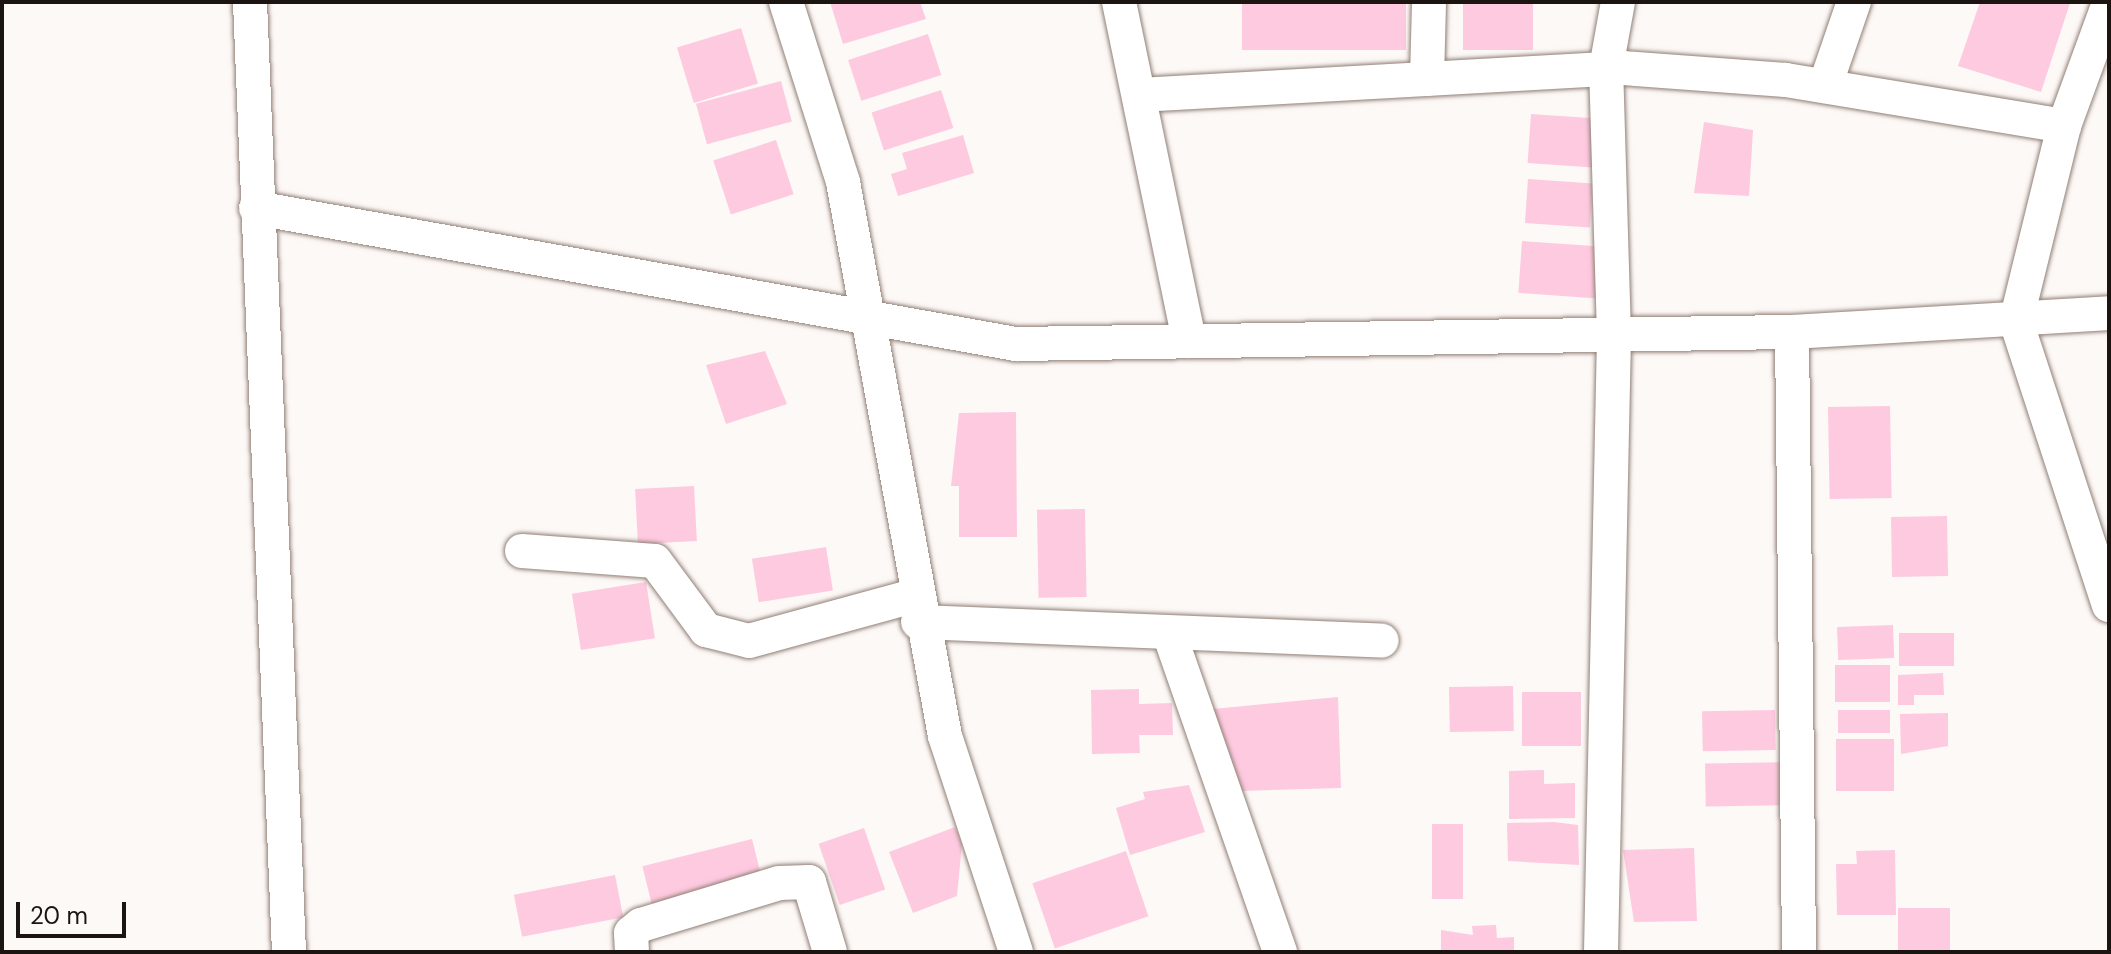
<!DOCTYPE html>
<html>
<head>
<meta charset="utf-8">
<style>
	body { margin:0 }
	#map { position:relative; width:2111px; height:954px; overflow:hidden; background:#fdf9f7; font-family:"DM Sans",sans-serif }
	div>[style] { position:absolute }
	.building>* { inset:0; background:#fecae0; transform-origin:0 0 }
	.roads { filter:drop-shadow(0 0 2px #907f75) drop-shadow(0 0 2px #907f75) }
	.minor>* { height:34px; margin:-17px; padding:0 17px; transform-origin:17px; border-radius:17px; background:#fff }
	span { translate:-50% -50%; white-space:nowrap; text-align:center; line-height:1.15; -webkit-text-stroke:6px #fdf9f7; paint-order:stroke }
	.frame { position:absolute; inset:0; border:4px solid #1b1411; pointer-events:none }
	.scale { position:absolute; left:16px; top:902px; width:110px; height:36px; box-sizing:border-box; border:4px solid #1b1411; border-top:0; padding-left:10px; font-size:24px; line-height:28px; white-space:nowrap; color:#1b1411; -webkit-text-stroke:6px #fdf9f7; paint-order:stroke }
</style>
</head>
<body>
<div id="map">
	<div class="building">
		<i style="clip-path:polygon(830px 2px,920px 2px,926px 19px,843px 44px)"></i>
		<i style="left:1242px;top:2px;width:164px;height:48px"></i>
		<i style="left:1463px;top:2px;width:70px;height:48px"></i>
		<i style="clip-path:polygon(1980px 2px,2070px 3px,2041px 92px,1958px 66px)"></i>
		<i style="left:741px;top:28px;width:58px;height:67px;rotate:73deg"></i>
		<i style="left:928px;top:34px;width:43px;height:84px;rotate:72deg"></i>
		<i style="left:781px;top:81px;width:42px;height:88px;rotate:75deg"></i>
		<i style="left:941px;top:90px;width:40px;height:73px;rotate:72deg"></i>
		<i style="left:1531px;top:114px;width:69px;height:49px;rotate:4deg"></i>
		<i style="clip-path:polygon(1704px 122px,1753px 130px,1749px 196px,1694px 193px)"></i>
		<i style="clip-path:polygon(963px 135px,974px 173px,898px 196px,891px 174px,907px 169px,902px 153px)"></i>
		<i style="left:776px;top:140px;width:57px;height:66px;rotate:72deg"></i>
		<i style="left:1528px;top:179px;width:65px;height:44px;rotate:4deg"></i>
		<i style="left:1522px;top:241px;width:79px;height:52px;rotate:4deg"></i>
		<i style="clip-path:polygon(765px 351px,787px 404px,726px 424px,706px 365px)"></i>
		<i style="left:1890px;top:406px;width:92px;height:62px;rotate:89deg"></i>
		<i style="clip-path:polygon(1016px 412px,1017px 537px,959px 537px,959px 486px,951px 486px,959px 413px)"></i>
		<i style="left:694px;top:486px;width:55px;height:59px;rotate:87deg"></i>
		<i style="left:1085px;top:509px;width:88px;height:48px;rotate:89deg"></i>
		<i style="left:1947px;top:516px;width:60px;height:56px;rotate:89deg"></i>
		<i style="left:826px;top:547px;width:44px;height:75px;rotate:81deg"></i>
		<i style="left:646px;top:582px;width:57px;height:75px;rotate:81deg"></i>
		<i style="left:1893px;top:625px;width:33px;height:56px;rotate:88deg"></i>
		<i style="left:1899px;top:633px;width:55px;height:33px"></i>
		<i style="left:1890px;top:665px;width:37px;height:55px;rotate:90deg"></i>
		<i style="clip-path:polygon(1943px 673px,1944px 695px,1914px 695px,1914px 705px,1898px 705px,1898px 675px)"></i>
		<i style="left:1513px;top:686px;width:45px;height:64px;rotate:89deg"></i>
		<i style="clip-path:polygon(1139px 689px,1139px 704px,1172px 703px,1173px 735px,1139px 735px,1140px 753px,1092px 754px,1091px 690px)"></i>
		<i style="left:1581px;top:692px;width:54px;height:59px;rotate:90deg"></i>
		<i style="clip-path:polygon(1338px 697px,1341px 788px,1239px 791px,1213px 709px)"></i>
		<i style="left:1775px;top:710px;width:40px;height:73px;rotate:89deg"></i>
		<i style="left:1890px;top:710px;width:23px;height:52px;rotate:90deg"></i>
		<i style="clip-path:polygon(1948px 713px,1948px 746px,1901px 754px,1900px 714px)"></i>
		<i style="left:1894px;top:739px;width:52px;height:58px;rotate:90deg"></i>
		<i style="left:1791px;top:762px;width:43px;height:86px;rotate:89deg"></i>
		<i style="clip-path:polygon(1544px 770px,1544px 784px,1575px 783px,1575px 818px,1509px 819px,1509px 771px)"></i>
		<i style="clip-path:polygon(1189px 785px,1205px 832px,1130px 855px,1116px 808px,1145px 799px,1143px 792px)"></i>
		<i style="clip-path:polygon(1554px 822px,1578px 825px,1579px 865px,1508px 861px,1507px 823px)"></i>
		<i style="left:1432px;top:824px;width:31px;height:75px"></i>
		<i style="clip-path:polygon(955px 827px,962px 844px,957px 896px,913px 913px,889px 852px)"></i>
		<i style="left:864px;top:828px;width:65px;height:48px;rotate:71deg"></i>
		<i style="left:752px;top:839px;width:45px;height:113px;rotate:76deg"></i>
		<i style="clip-path:polygon(1694px 848px,1697px 921px,1634px 922px,1623px 850px)"></i>
		<i style="clip-path:polygon(1895px 850px,1896px 915px,1837px 915px,1836px 864px,1857px 864px,1856px 851px)"></i>
		<i style="left:1126px;top:851px;width:69px;height:99px;rotate:71deg"></i>
		<i style="left:615px;top:875px;width:43px;height:103px;rotate:79deg"></i>
		<i style="left:1950px;top:908px;width:44px;height:52px;rotate:90deg"></i>
		<i style="clip-path:polygon(1496px 925px,1497px 938px,1514px 937px,1514px 952px,1441px 952px,1441px 930px,1473px 935px,1472px 926px)"></i>
	</div>
	<div class="roads">
		<div class="minor">
			<i style="left:250px;top:2px;width:951px;rotate:87.65deg"></i>
			<i style="left:786px;top:2px;width:189px;rotate:72.4deg"></i>
			<i style="left:843px;top:182px;width:563px;rotate:79.57deg"></i>
			<i style="left:945px;top:736px;width:227px;rotate:71.8deg"></i>
			<i style="left:1119px;top:2px;width:346px;rotate:78.3deg"></i>
			<i style="left:2109px;top:3px;width:131px;rotate:110.1deg"></i>
			<i style="left:2064px;top:126px;width:201px;rotate:103.8deg"></i>
			<i style="left:2016px;top:321px;width:299px;rotate:71.9deg"></i>
			<i style="left:1427px;top:79px;width:77px;rotate:-88.5deg"></i>
			<i style="left:1825px;top:86px;width:89px;rotate:-71deg"></i>
			<i style="left:1139px;top:95px;width:485px;rotate:-3.2deg"></i>
			<i style="left:1623px;top:68px;width:163px;rotate:4.2deg"></i>
			<i style="left:1786px;top:80px;width:282px;rotate:9.4deg"></i>
			<i style="left:256px;top:208px;width:772px;rotate:10.15deg"></i>
			<i style="left:1016px;top:344px;width:776px;rotate:-0.89deg"></i>
			<i style="left:1792px;top:332px;width:318px;rotate:-3.4deg"></i>
			<i style="left:1792px;top:332px;width:620px;rotate:89.35deg"></i>
			<i style="left:522px;top:551px;width:133px;rotate:4.3deg"></i>
			<i style="left:655px;top:561px;width:86px;rotate:53.5deg"></i>
			<i style="left:706px;top:630px;width:44px;rotate:14.3deg"></i>
			<i style="left:749px;top:641px;width:171px;rotate:-15.3deg"></i>
			<i style="left:918px;top:622px;width:464px;rotate:2.3deg"></i>
			<i style="left:1169px;top:633px;width:338px;rotate:70.8deg"></i>
			<i style="left:632px;top:952px;width:19px;rotate:-93deg"></i>
			<i style="left:631px;top:933px;width:13px;rotate:-39deg"></i>
			<i style="left:641px;top:925px;width:144px;rotate:-16.9deg"></i>
			<i style="left:779px;top:883px;width:30px;rotate:-2deg"></i>
			<i style="left:809px;top:882px;width:73px;rotate:73.3deg"></i>
			<i style="left:1601px;top:952px;width:617px;rotate:-88.79deg"></i>
			<i style="left:1614px;top:335px;width:267px;rotate:-91.7deg"></i>
			<i style="left:1606px;top:68px;width:67px;rotate:-79.7deg"></i>
		</div>
	</div>
	<div class="frame"></div>
	<div class="scale">20 m</div>
</div>
</body>
</html>
